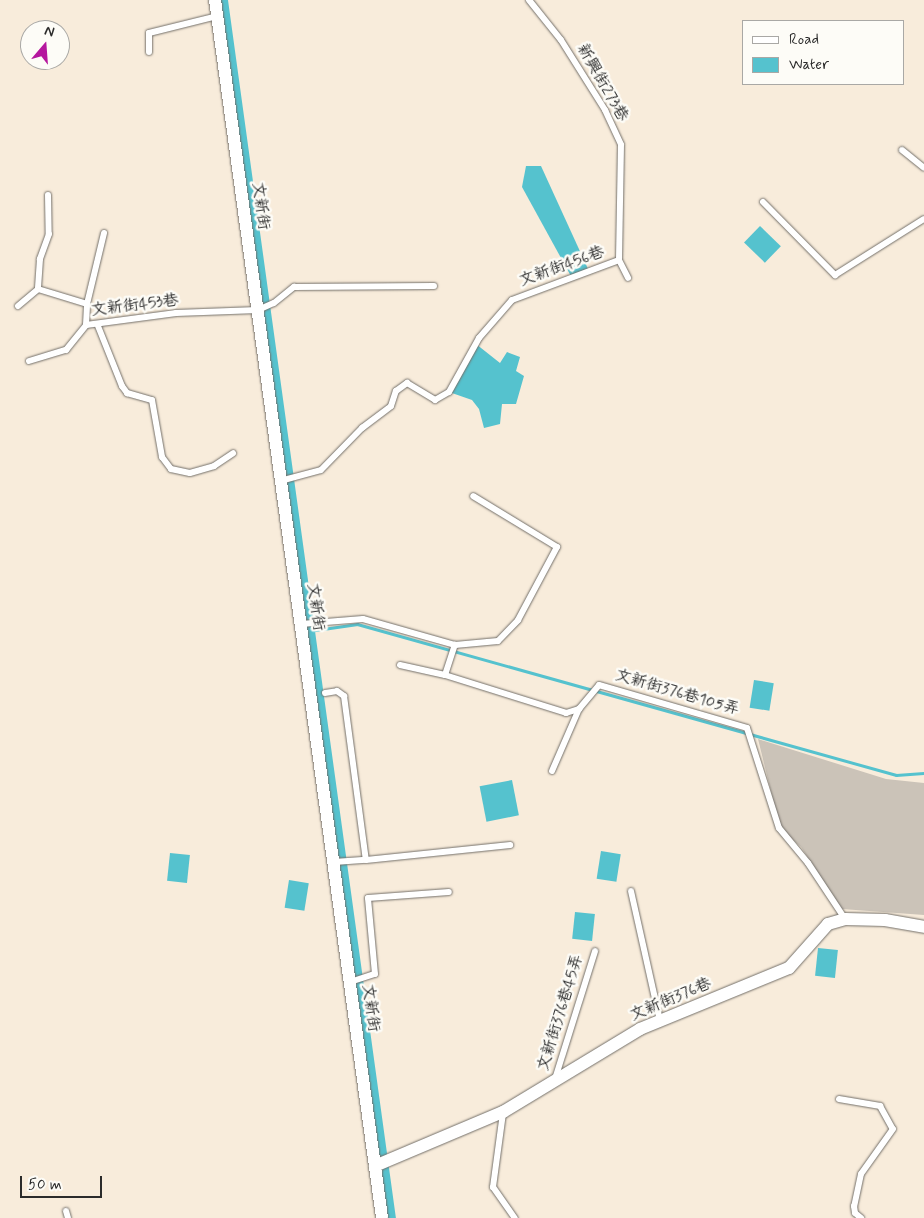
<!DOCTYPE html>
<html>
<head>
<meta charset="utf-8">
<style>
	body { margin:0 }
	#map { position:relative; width:924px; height:1218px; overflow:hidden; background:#f8ecdb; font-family:Mynerve,"LXGW WenKai TC",sans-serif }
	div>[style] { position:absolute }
	.industrial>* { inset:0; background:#cbc3b8 }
	.water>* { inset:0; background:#55c2ce; transform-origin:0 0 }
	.stream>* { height:3px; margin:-1.5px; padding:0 1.5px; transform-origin:1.5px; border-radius:1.5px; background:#55c2ce }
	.canal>* { height:11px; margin:-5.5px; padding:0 5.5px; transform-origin:5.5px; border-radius:5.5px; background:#55c2ce }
	.roads { filter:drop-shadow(0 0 1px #736f69) drop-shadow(0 0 1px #736f69) }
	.lane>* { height:6px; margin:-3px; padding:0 3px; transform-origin:3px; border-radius:3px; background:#fff }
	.street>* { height:12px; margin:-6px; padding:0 6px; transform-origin:6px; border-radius:6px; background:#fff }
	span { translate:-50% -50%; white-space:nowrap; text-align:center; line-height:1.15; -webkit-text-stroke:5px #fdfcf7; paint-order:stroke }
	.street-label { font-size:16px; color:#2b2b2b }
	.legend { position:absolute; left:742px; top:20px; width:162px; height:65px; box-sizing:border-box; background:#fdfcf7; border:1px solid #a9a8a5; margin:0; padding:6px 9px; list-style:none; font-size:15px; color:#2b2b2b }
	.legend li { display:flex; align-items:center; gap:10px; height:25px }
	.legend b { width:25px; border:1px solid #a9a8a5 }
	.north { position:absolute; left:20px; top:20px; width:50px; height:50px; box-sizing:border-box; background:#fdfcf7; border:1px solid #a9a8a5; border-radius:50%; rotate:18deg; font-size:14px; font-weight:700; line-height:20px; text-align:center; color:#2b2b2b }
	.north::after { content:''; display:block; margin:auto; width:18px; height:22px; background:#b5179e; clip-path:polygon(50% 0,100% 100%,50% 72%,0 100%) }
	.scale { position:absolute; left:20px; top:1176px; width:82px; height:22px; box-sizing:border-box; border:2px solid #2b2b2b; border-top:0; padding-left:6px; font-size:15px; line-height:18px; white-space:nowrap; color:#2b2b2b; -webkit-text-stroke:4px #fdfcf7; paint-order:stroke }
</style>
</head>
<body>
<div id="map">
	<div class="industrial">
		<i style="clip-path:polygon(758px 739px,886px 779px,924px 783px,924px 915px,842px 909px,801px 847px,780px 828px)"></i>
	</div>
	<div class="water">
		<i style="clip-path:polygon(526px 166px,541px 166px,589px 271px,572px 278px,522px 187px)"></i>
		<i style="left:760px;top:226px;width:29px;height:23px;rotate:44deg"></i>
		<i style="clip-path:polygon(476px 344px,500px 363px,507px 352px,520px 357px,516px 371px,524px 376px,516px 404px,502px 404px,500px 424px,484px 428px,479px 409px,472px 400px,449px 392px)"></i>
		<i style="left:754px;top:680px;width:20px;height:28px;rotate:9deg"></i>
		<i style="left:512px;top:780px;width:36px;height:33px;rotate:79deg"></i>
		<i style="left:601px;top:851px;width:20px;height:28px;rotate:9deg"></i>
		<i style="left:170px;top:853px;width:20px;height:28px;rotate:6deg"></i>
		<i style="left:289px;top:880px;width:20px;height:28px;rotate:9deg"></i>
		<i style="left:575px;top:912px;width:20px;height:27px;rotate:6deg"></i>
		<i style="left:818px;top:948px;width:20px;height:28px;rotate:6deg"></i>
	</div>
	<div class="stream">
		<i style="left:309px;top:631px;width:49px;rotate:-8.3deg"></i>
		<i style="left:357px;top:624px;width:560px;rotate:15.65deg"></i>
		<i style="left:896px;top:775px;width:28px;rotate:-4deg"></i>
	</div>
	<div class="canal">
		<i style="left:222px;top:0;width:1230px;rotate:82.15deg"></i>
	</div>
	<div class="roads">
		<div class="lane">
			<i style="left:529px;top:0;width:51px;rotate:51.3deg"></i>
			<i style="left:561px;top:40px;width:83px;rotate:57.8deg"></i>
			<i style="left:605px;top:110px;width:38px;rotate:65deg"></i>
			<i style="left:621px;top:145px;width:115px;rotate:91deg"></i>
			<i style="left:619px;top:260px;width:20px;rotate:63deg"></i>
			<i style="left:149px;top:52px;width:19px;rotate:-90deg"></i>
			<i style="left:149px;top:33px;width:70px;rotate:-14deg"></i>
			<i style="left:902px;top:150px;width:28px;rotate:39deg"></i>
			<i style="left:48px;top:195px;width:39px;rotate:89deg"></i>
			<i style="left:49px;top:234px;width:27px;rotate:110deg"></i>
			<i style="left:40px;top:259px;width:30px;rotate:94deg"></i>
			<i style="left:38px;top:289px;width:51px;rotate:17deg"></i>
			<i style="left:763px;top:202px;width:103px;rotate:45.4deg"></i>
			<i style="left:835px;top:275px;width:105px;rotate:-32.2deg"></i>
			<i style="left:18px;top:306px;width:26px;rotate:-40deg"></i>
			<i style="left:86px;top:325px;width:21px;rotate:-87deg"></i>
			<i style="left:87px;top:304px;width:73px;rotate:-76.5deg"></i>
			<i style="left:98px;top:326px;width:65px;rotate:68.2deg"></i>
			<i style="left:122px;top:386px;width:9px;rotate:54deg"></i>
			<i style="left:127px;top:393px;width:26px;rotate:16deg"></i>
			<i style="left:152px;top:400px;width:58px;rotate:80deg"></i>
			<i style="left:162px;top:457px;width:15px;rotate:53deg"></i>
			<i style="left:171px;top:469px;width:19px;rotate:12deg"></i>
			<i style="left:190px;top:473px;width:25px;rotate:-16deg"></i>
			<i style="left:214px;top:466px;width:23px;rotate:-34deg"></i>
			<i style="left:29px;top:361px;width:39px;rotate:-17deg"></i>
			<i style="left:66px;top:350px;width:32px;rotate:-51deg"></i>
			<i style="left:86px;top:325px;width:91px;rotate:-7.6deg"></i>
			<i style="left:176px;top:313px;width:82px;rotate:-2.1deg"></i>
			<i style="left:258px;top:310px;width:17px;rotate:-24deg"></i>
			<i style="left:274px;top:303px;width:26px;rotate:-39deg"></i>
			<i style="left:294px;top:287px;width:140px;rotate:-0.4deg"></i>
			<i style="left:280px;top:481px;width:42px;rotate:-15deg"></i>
			<i style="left:321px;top:470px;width:59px;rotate:-45.7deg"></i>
			<i style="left:362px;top:428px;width:36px;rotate:-37deg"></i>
			<i style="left:391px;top:406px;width:16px;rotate:-72deg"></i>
			<i style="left:396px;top:391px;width:14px;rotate:-36deg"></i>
			<i style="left:407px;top:383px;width:33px;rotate:31deg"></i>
			<i style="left:435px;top:400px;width:16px;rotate:-30deg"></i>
			<i style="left:449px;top:392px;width:62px;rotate:-60.9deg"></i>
			<i style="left:479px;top:338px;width:50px;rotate:-49deg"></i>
			<i style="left:512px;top:300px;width:114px;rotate:-20.5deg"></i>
			<i style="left:301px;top:624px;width:62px;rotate:-4.6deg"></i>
			<i style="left:363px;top:619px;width:96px;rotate:15.8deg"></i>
			<i style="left:455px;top:645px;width:43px;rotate:-5.3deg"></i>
			<i style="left:498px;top:641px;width:29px;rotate:-46deg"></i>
			<i style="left:518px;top:620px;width:83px;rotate:-61.9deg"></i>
			<i style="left:557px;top:547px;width:98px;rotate:-148.7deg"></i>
			<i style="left:400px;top:665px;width:46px;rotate:12.5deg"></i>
			<i style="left:445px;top:675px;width:127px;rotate:17.4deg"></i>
			<i style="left:566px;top:713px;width:14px;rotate:-17deg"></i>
			<i style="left:579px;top:709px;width:31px;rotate:-50deg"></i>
			<i style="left:599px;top:685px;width:154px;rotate:16.2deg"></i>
			<i style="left:747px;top:728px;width:105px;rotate:72.3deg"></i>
			<i style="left:779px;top:828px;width:45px;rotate:50.4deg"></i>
			<i style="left:808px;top:863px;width:67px;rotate:56.5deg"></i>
			<i style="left:445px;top:675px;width:32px;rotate:-72deg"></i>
			<i style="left:325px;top:693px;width:12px;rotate:-9deg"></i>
			<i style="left:337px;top:691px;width:9px;rotate:36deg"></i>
			<i style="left:344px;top:696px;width:165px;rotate:82.4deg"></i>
			<i style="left:366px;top:860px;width:145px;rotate:-5.9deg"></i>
			<i style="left:552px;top:771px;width:68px;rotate:-66.5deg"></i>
			<i style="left:334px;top:862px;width:32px;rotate:-4deg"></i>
			<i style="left:631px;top:891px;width:133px;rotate:77.4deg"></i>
			<i style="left:350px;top:982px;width:26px;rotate:-18deg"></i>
			<i style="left:375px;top:974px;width:76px;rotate:-95.3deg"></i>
			<i style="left:368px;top:898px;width:81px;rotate:-4.2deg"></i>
			<i style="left:555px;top:1079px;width:134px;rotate:-72.6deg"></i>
			<i style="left:839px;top:1099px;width:42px;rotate:9.7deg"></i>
			<i style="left:880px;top:1106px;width:26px;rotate:61deg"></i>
			<i style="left:893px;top:1129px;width:55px;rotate:125.4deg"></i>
			<i style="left:861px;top:1174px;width:33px;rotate:102deg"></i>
			<i style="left:854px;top:1206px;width:7px;rotate:82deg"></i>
			<i style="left:855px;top:1213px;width:8px;rotate:40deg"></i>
			<i style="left:503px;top:1113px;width:75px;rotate:97.7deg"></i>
			<i style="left:493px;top:1187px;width:38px;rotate:55deg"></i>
			<i style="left:66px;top:1211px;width:7px;rotate:74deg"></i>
		</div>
		<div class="street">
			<i style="left:215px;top:0;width:1229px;rotate:82.19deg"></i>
			<i style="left:375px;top:1166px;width:139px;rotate:-22.9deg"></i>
			<i style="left:503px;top:1112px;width:160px;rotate:-31.2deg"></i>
			<i style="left:640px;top:1029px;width:161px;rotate:-22.3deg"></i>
			<i style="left:789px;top:968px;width:59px;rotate:-48.4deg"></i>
			<i style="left:828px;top:924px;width:18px;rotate:-16deg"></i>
			<i style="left:845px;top:919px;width:40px;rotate:1.4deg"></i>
			<i style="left:885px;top:920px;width:40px;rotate:10deg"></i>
		</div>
	</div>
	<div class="street-label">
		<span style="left:602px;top:83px;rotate:60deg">新興街273巷</span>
		<span style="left:260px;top:206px;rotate:82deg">文新街</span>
		<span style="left:562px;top:267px;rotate:-20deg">文新街456巷</span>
		<span style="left:135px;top:306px;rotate:-7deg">文新街453巷</span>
		<span style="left:315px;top:607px;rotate:82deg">文新街</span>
		<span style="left:677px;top:693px;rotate:16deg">文新街376巷105弄</span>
		<span style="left:671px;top:1000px;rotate:-23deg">文新街376巷</span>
		<span style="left:370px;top:1008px;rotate:82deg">文新街</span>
		<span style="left:561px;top:1013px;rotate:-73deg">文新街376巷45弄</span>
	</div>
	<ul class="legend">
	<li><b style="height:6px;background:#fff"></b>Road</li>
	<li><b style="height:14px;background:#55c2ce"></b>Water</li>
	</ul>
	<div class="north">N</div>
	<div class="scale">50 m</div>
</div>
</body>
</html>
